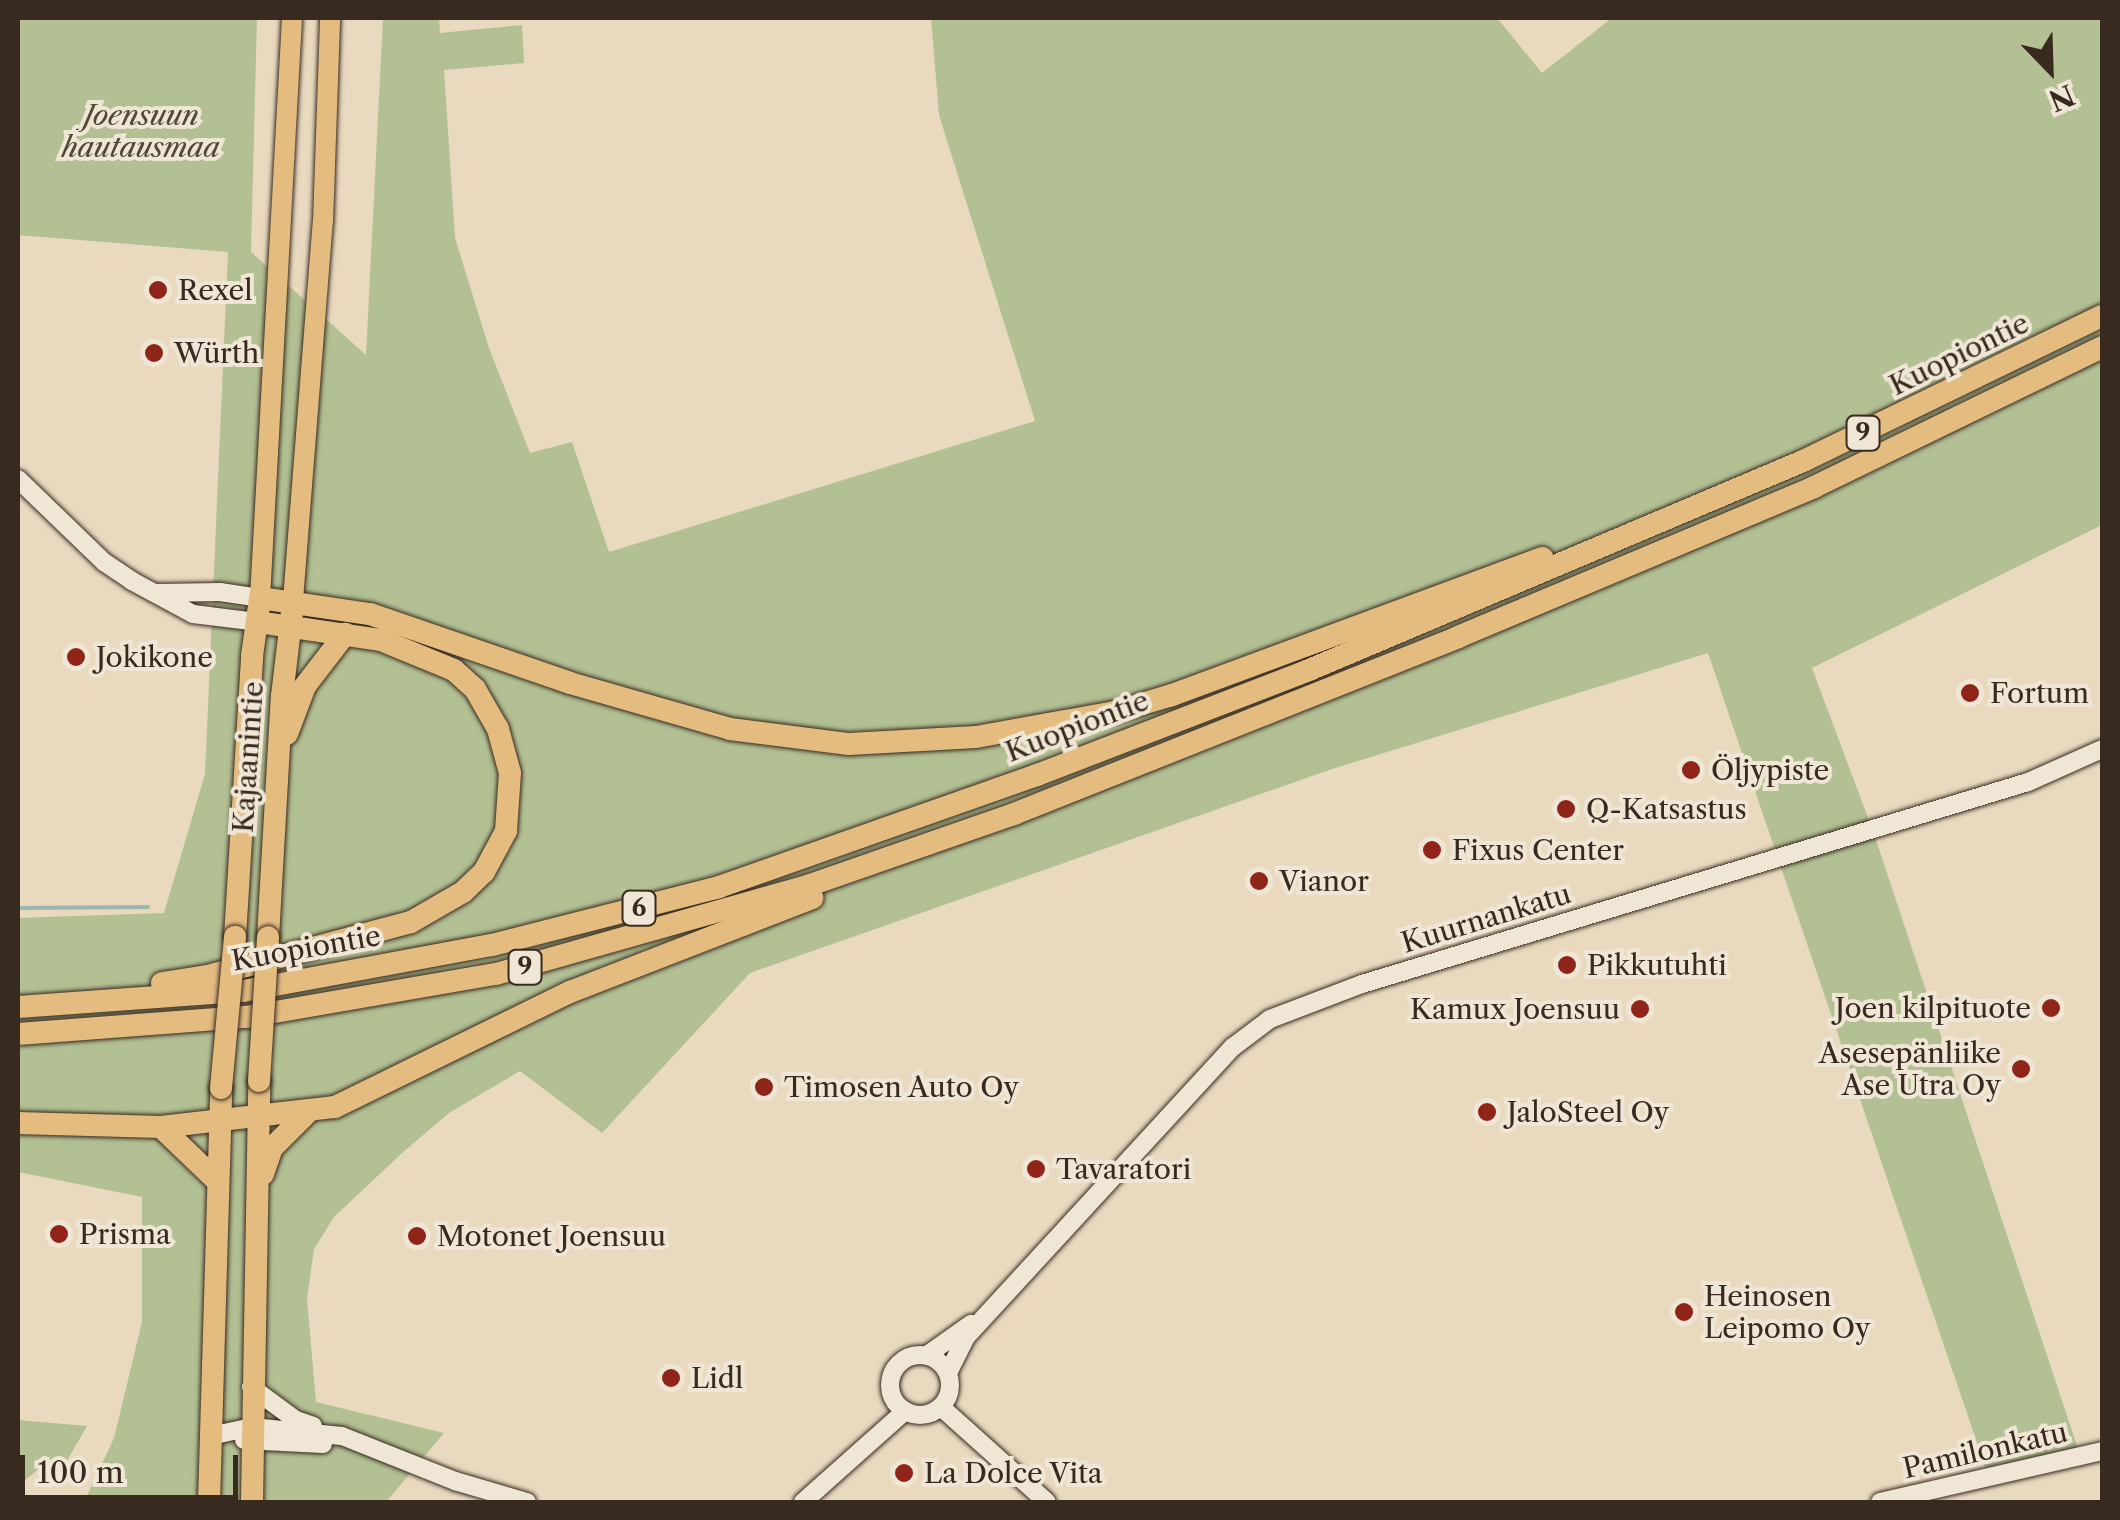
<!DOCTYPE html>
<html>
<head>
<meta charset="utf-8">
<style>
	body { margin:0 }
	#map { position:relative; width:2120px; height:1520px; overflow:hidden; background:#e8d9bf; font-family:"Libre Caslon Text",serif }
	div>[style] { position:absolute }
	.green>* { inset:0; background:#b3c094 }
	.stream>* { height:4px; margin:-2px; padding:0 2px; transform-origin:2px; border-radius:2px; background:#98baae }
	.roads { filter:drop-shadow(0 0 2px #382a1f) drop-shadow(0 0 2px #382a1f) }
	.secondary>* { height:18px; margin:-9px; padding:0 9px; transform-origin:9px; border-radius:9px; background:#f0e6d5 }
	.secondary>.ring { margin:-9px; padding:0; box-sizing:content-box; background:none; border:18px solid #f0e6d5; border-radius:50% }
	.primary>* { height:20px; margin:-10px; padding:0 10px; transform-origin:10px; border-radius:10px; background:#e4bc80 }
	.highway>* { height:22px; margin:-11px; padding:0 11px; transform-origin:11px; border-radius:11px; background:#e4bc80 }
	.bridges { filter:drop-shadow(0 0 2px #382a1f) drop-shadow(0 0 2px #382a1f) }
	.highway-bridge>* { height:22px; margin:-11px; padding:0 11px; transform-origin:11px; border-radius:11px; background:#e4bc80 }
	.dots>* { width:28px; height:28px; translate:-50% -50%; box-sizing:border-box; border:5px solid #f0e6d5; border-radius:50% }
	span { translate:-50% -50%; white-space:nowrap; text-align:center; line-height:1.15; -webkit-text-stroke:8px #f0e6d5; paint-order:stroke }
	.shield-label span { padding:2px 8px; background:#f0e6d5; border:2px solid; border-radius:8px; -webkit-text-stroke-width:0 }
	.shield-label { font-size:25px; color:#382a1f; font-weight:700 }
	.park-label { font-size:28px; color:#514836; font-style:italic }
	.poi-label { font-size:28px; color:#382a1f }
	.left { translate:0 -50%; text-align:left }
	.right { translate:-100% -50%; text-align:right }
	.street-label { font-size:28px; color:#382a1f }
	.frame { position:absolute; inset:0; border:20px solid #382a1f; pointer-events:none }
	.north { position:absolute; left:2000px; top:20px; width:100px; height:100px; -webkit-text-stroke:8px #f0e6d5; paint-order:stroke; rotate:157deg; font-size:28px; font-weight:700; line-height:40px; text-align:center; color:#382a1f }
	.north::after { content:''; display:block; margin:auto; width:35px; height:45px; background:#382a1f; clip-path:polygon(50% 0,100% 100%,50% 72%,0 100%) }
	.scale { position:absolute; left:20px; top:1455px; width:218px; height:45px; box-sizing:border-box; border:5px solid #382a1f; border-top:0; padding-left:12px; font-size:30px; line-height:35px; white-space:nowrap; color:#382a1f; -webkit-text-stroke:8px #f0e6d5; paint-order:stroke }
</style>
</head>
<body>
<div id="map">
	<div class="green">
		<i style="clip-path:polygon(18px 18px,257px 18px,251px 252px,366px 355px,383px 18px,439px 18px,440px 33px,522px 25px,524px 63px,444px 70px,455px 238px,489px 348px,530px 453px,572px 442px,609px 552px,1035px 421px,939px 115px,931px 18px,1497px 18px,1542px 73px,1612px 18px,2102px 18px,2102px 525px,1812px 668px,1874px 834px,2078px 1449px,1987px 1472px,1708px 653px,1332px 769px,750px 973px,602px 1133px,520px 1071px,449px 1113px,402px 1153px,334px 1217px,314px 1249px,307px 1299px,316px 1402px,444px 1433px,386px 1502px,84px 1502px,114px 1438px,142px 1322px,142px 1197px,18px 1172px,18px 918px,164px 913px,205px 774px,228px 252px,18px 235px)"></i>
		<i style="clip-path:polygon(18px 1420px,87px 1426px,65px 1464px,51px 1459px,18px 1486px)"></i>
	</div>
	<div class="stream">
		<i style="left:18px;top:908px;width:130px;rotate:-0.4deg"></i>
	</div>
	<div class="roads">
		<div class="secondary">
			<i style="left:18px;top:479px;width:120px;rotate:44deg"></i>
			<i style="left:104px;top:562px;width:34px;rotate:34deg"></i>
			<i style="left:132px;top:581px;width:69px;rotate:28.4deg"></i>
			<i style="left:193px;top:614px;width:64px;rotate:7.1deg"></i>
			<i style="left:159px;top:593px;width:61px;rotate:-0.9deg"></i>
			<i style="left:220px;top:592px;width:40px;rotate:8.5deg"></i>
			<i style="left:927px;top:1355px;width:54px;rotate:-35.2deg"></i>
			<i class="ring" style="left:890px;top:1355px;width:42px;height:42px"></i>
			<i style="left:948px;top:1373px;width:40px;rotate:-63.4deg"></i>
			<i style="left:966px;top:1337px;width:394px;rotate:-47.4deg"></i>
			<i style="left:1233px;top:1047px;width:46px;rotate:-37.1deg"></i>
			<i style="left:1270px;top:1019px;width:98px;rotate:-20.8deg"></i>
			<i style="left:1362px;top:984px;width:696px;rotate:-16.87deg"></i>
			<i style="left:2028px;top:782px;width:81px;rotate:-24deg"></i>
			<i style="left:251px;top:1387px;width:56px;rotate:36.3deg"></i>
			<i style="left:296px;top:1420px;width:18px;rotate:19deg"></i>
			<i style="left:941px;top:1407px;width:142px;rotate:41.9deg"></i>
			<i style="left:210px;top:1436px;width:43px;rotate:-12.1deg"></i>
			<i style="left:252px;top:1427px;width:90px;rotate:5.7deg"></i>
			<i style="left:342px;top:1436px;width:122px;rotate:21.7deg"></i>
			<i style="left:455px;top:1481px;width:75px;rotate:16.3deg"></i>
			<i style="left:244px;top:1440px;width:79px;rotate:2.9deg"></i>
			<i style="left:803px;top:1502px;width:137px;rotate:-41.7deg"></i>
			<i style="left:1880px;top:1502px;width:228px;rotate:-12.9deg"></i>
		</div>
		<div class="primary">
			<i style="left:260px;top:598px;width:581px;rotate:-86.84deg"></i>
			<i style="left:293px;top:600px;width:379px;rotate:-85.5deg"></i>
			<i style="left:323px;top:222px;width:204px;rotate:-88deg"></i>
		</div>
		<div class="highway">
			<i style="left:287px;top:734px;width:51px;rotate:-69.4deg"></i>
			<i style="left:305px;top:686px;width:66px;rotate:-52.4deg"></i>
			<i style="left:235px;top:937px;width:282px;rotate:-86.5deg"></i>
			<i style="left:252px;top:656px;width:59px;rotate:-82.1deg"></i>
			<i style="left:260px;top:598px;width:111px;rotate:8.3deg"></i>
			<i style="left:370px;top:614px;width:212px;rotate:19deg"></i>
			<i style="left:570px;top:683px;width:166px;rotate:16deg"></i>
			<i style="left:730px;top:729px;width:120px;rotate:7.2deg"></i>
			<i style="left:849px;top:744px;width:127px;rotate:-3.2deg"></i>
			<i style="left:976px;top:737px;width:141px;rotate:-10.2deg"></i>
			<i style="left:1115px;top:712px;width:59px;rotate:-16.6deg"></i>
			<i style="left:1172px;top:695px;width:395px;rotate:-20.3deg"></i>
			<i style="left:268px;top:937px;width:241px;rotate:-86.7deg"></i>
			<i style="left:282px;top:696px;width:85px;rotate:-83.2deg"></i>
			<i style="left:162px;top:983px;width:47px;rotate:-8.7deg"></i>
			<i style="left:208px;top:976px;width:210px;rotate:-14.9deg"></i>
			<i style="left:411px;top:922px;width:60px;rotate:-30deg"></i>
			<i style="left:463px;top:892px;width:29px;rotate:-44deg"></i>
			<i style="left:484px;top:872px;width:47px;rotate:-61.8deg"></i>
			<i style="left:506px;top:831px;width:58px;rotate:-86.1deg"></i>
			<i style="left:510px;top:773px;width:46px;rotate:-105.3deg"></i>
			<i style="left:498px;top:729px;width:46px;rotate:-119.9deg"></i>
			<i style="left:475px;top:689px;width:28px;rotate:-138deg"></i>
			<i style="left:454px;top:670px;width:79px;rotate:-157.7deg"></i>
			<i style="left:381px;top:640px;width:125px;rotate:-171.7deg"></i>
			<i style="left:18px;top:1007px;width:226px;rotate:-4.1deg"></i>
			<i style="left:243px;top:991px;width:253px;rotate:-10.5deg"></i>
			<i style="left:492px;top:945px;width:234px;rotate:-14.3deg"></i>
			<i style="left:719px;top:887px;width:337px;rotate:-19.4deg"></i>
			<i style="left:1037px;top:775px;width:292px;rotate:-21.1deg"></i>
			<i style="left:1309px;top:670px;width:536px;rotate:-22.93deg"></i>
			<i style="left:1803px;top:461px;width:332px;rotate:-25.9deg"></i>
			<i style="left:18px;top:1034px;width:229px;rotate:-4.3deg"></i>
			<i style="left:246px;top:1017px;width:254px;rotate:-9.8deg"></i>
			<i style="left:496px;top:974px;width:326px;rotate:-15.8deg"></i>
			<i style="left:810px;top:885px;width:216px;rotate:-19.2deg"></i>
			<i style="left:1014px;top:814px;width:478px;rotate:-21.7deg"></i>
			<i style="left:1458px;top:637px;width:386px;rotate:-22.8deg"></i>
			<i style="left:1814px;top:487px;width:320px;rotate:-25.9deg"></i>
			<i style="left:18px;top:1123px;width:143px;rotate:1.6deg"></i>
			<i style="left:161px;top:1127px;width:175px;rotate:-6.6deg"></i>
			<i style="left:335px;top:1107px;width:262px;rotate:-26.1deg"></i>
			<i style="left:570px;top:992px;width:260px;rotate:-21.2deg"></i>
			<i style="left:161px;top:1127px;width:76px;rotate:43.9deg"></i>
			<i style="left:263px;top:1174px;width:28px;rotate:-71deg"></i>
			<i style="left:272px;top:1148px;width:51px;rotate:-45deg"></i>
			<i style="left:209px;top:1502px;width:414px;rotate:-88.3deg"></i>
			<i style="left:252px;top:1502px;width:421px;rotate:-89deg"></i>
		</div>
	</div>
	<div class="bridges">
		<div class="highway-bridge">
			<i style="left:259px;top:1081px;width:144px;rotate:-86.4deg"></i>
			<i style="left:221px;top:1088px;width:152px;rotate:-84.7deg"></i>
		</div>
	</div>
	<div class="dots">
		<i style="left:158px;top:290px;background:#8f2418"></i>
		<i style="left:154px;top:353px;background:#8f2418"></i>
		<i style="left:76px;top:657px;background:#8f2418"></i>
		<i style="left:1970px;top:693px;background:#8f2418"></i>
		<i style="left:1691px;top:770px;background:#8f2418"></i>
		<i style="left:1566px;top:809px;background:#8f2418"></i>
		<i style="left:1432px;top:850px;background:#8f2418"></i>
		<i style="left:1259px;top:881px;background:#8f2418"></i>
		<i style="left:1567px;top:965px;background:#8f2418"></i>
		<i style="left:2051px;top:1008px;background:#8f2418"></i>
		<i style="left:1640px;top:1009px;background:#8f2418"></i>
		<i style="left:2021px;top:1069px;background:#8f2418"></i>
		<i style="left:764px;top:1087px;background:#8f2418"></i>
		<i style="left:1487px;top:1112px;background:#8f2418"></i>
		<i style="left:1036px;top:1169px;background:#8f2418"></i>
		<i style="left:59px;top:1234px;background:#8f2418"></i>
		<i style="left:417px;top:1236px;background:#8f2418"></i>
		<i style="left:1684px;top:1312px;background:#8f2418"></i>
		<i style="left:671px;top:1378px;background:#8f2418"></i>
		<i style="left:904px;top:1473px;background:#8f2418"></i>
	</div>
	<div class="shield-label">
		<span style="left:1863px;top:433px">9</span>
		<span style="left:639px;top:908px">6</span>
		<span style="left:525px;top:967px">9</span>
	</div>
	<div class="park-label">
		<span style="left:141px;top:131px">Joensuun<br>hautausmaa</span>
	</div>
	<div class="poi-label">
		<span class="left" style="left:178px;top:290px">Rexel</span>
		<span class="left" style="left:174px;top:353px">Würth</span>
		<span class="left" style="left:96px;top:657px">Jokikone</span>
		<span class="left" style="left:1990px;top:693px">Fortum</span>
		<span class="left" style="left:1711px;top:770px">Öljypiste</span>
		<span class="left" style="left:1586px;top:809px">Q-Katsastus</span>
		<span class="left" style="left:1452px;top:850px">Fixus Center</span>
		<span class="left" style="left:1279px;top:881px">Vianor</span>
		<span class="left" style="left:1587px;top:965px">Pikkutuhti</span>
		<span class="right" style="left:2031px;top:1008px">Joen kilpituote</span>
		<span class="right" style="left:1620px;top:1009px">Kamux Joensuu</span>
		<span class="right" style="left:2001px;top:1069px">Asesepänliike<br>Ase Utra Oy</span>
		<span class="left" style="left:784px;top:1087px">Timosen Auto Oy</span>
		<span class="left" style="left:1507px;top:1112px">JaloSteel Oy</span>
		<span class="left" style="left:1056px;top:1169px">Tavaratori</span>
		<span class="left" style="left:79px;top:1234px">Prisma</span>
		<span class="left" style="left:437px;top:1236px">Motonet Joensuu</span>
		<span class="left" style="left:1704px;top:1312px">Heinosen<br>Leipomo Oy</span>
		<span class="left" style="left:691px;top:1378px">Lidl</span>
		<span class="left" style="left:924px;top:1473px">La Dolce Vita</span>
	</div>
	<div class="street-label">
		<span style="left:1959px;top:354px;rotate:-26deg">Kuopiontie</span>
		<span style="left:1077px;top:726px;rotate:-21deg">Kuopiontie</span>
		<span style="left:248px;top:757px;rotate:-86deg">Kajaanintie</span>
		<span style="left:1486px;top:918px;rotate:-17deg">Kuurnankatu</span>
		<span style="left:306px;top:948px;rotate:-10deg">Kuopiontie</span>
		<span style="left:1985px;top:1450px;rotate:-13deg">Pamilonkatu</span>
	</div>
	<div class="frame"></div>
	<div class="north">N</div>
	<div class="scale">100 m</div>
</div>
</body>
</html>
